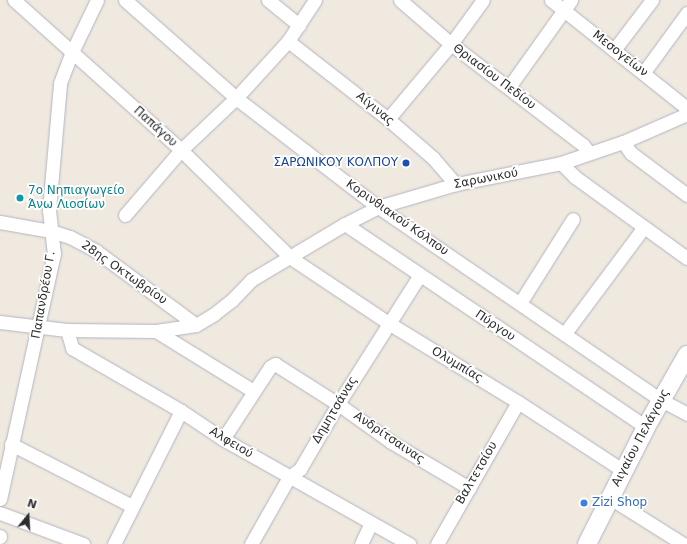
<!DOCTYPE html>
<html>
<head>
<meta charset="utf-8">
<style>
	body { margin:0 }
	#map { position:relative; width:687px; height:544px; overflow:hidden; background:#efe9df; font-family:"DejaVu Sans",sans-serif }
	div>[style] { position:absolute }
	.roads { filter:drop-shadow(0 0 1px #b3b4c1) drop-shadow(0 0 1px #b3b4c1) }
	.minor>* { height:13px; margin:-6.5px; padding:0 6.5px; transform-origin:6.5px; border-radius:6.5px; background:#fff }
	.secondary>* { height:18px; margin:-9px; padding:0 9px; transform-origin:9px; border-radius:9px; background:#fff }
	.dots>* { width:11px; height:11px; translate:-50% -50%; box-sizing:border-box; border:2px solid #fff; border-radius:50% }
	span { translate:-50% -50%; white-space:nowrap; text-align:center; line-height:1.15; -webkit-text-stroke:3.5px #fff; paint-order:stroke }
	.street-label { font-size:12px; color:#2d2d2d }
	.transit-label { font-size:12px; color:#164399 }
	.right { translate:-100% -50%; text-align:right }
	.culture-label { font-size:12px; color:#0d838f }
	.left { translate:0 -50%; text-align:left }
	.shop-label { font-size:12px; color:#366cbe }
	.north { position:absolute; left:8px; top:496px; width:40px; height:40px; -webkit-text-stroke:3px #fff; paint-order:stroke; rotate:18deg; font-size:11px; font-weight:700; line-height:16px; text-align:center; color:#2d2d2d }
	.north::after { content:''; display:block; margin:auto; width:14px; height:18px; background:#2d2d2d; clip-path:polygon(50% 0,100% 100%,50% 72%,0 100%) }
</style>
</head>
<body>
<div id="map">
	<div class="roads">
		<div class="minor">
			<i style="left:14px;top:0;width:224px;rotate:41.9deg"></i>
			<i style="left:181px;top:150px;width:154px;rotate:44.5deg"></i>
			<i style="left:291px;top:258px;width:119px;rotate:33.7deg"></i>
			<i style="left:390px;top:324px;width:150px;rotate:31.4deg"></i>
			<i style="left:518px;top:402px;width:126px;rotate:33.1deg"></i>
			<i style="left:125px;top:0;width:148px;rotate:41.4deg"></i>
			<i style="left:236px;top:98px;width:179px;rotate:37.5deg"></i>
			<i style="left:378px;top:207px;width:343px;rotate:34.3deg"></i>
			<i style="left:661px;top:400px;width:30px;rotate:28deg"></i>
			<i style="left:268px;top:0;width:40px;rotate:39deg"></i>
			<i style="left:400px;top:0;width:67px;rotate:40.8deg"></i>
			<i style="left:451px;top:44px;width:166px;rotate:37.4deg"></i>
			<i style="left:583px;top:145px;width:10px;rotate:53deg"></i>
			<i style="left:551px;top:0;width:174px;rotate:38.5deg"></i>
			<i style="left:288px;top:41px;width:127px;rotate:38deg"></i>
			<i style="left:388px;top:119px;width:60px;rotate:40.9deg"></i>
			<i style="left:433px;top:158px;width:35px;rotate:49deg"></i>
			<i style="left:614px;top:50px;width:63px;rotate:-52.8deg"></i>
			<i style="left:644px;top:72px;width:73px;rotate:-53.9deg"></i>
			<i style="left:509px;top:87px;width:107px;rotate:-54.5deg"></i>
			<i style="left:388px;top:119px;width:98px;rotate:-50deg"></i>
			<i style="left:451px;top:44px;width:54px;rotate:-54deg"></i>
			<i style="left:623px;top:142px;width:14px;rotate:54deg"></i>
			<i style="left:631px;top:153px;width:70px;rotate:36.9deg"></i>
			<i style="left:561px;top:163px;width:20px;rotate:45deg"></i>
			<i style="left:575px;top:177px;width:138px;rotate:35.9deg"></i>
			<i style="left:125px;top:215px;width:86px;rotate:-49.3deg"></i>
			<i style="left:181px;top:150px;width:76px;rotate:-43.4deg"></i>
			<i style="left:236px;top:98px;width:77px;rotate:-47.6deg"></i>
			<i style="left:288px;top:41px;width:49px;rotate:-56.6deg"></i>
			<i style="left:0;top:222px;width:52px;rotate:10deg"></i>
			<i style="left:51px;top:231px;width:20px;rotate:18deg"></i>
			<i style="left:70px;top:237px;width:30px;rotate:28deg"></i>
			<i style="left:96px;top:251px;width:124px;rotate:36.5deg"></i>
			<i style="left:345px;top:224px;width:363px;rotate:34deg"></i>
			<i style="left:520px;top:303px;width:99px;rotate:-57.8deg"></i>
			<i style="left:0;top:322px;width:67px;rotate:6.8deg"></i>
			<i style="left:67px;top:330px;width:89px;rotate:0.6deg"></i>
			<i style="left:156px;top:331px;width:40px;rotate:-8.5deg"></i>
			<i style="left:196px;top:325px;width:21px;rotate:-31deg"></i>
			<i style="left:214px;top:314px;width:23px;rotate:-38deg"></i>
			<i style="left:232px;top:300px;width:28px;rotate:-46deg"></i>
			<i style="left:251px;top:280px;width:109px;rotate:-30.8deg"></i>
			<i style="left:345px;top:224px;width:37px;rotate:-27deg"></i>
			<i style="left:378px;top:207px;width:81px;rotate:-16.4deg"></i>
			<i style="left:456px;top:184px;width:107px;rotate:-11.3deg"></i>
			<i style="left:561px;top:163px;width:65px;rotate:-18.7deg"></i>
			<i style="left:623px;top:142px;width:70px;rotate:-23.6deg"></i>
			<i style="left:67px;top:330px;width:19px;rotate:74deg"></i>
			<i style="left:72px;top:348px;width:126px;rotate:30deg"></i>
			<i style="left:181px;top:411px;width:50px;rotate:33.7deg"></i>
			<i style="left:223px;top:439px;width:214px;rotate:29.4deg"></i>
			<i style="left:156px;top:331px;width:114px;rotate:31.7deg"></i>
			<i style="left:565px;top:333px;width:132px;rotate:-53.3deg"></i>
			<i style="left:223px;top:439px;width:86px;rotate:-56.9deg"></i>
			<i style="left:270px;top:367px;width:6px;rotate:-31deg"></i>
			<i style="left:275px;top:364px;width:75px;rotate:32.4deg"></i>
			<i style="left:338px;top:404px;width:65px;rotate:35.6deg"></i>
			<i style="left:391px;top:442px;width:91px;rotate:30.5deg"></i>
			<i style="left:11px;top:444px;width:136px;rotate:27.1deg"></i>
			<i style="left:610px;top:498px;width:86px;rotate:32.2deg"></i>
			<i style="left:0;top:499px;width:251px;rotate:-77.6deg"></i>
			<i style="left:54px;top:254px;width:44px;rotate:-96.5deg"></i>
			<i style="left:49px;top:210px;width:127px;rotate:-85deg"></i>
			<i style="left:60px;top:83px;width:33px;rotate:-69deg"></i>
			<i style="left:72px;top:52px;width:58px;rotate:-64.3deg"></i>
			<i style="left:0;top:513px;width:89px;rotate:20.5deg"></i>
			<i style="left:0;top:536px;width:1px;rotate:90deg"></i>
			<i style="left:114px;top:544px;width:149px;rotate:-63.3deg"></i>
			<i style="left:251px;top:544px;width:77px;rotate:-60.4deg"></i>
			<i style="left:289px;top:477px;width:14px;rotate:-36deg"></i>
			<i style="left:300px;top:469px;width:75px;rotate:-59.7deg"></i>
			<i style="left:338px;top:404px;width:153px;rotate:-57.6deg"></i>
			<i style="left:361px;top:544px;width:23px;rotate:-65deg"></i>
			<i style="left:437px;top:544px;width:163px;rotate:-60.3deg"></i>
		</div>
		<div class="secondary">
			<i style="left:587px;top:544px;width:131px;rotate:-63.2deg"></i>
			<i style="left:646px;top:427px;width:83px;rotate:-60.3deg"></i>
		</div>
	</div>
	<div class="dots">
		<i style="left:406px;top:163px;background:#1a4fb4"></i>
		<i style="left:20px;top:198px;background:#0f9aa8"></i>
		<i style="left:584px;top:503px;background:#3f7fe0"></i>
	</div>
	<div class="street-label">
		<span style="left:620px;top:54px;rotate:38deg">Μεσογείων</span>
		<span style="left:494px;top:77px;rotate:37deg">Θριασίου Πεδίου</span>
		<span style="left:375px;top:109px;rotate:39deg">Αίγινας</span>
		<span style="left:155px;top:127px;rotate:42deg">Παπάγου</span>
		<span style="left:486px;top:179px;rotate:-11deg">Σαρωνικού</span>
		<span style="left:397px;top:218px;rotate:35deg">Κορινθιακού Κόλπου</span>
		<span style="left:124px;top:273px;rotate:35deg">28ης Οκτωβρίου</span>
		<span style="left:44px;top:295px;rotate:-80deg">Παπανδρέου Γ.</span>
		<span style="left:495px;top:326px;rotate:34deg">Πύργου</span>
		<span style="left:457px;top:365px;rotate:31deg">Ολυμπίας</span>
		<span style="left:335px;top:410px;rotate:-59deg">Δημητσάνας</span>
		<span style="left:389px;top:438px;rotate:34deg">Ανδρίτσαινας</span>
		<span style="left:641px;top:438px;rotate:-62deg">Αιγαίου Πελάγους</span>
		<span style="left:231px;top:443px;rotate:31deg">Αλφειού</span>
		<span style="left:477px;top:473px;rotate:-60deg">Βαλτετσίου</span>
	</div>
	<div class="transit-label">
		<span class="right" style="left:398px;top:163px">ΣΑΡΩΝΙΚΟΥ ΚΟΛΠΟΥ</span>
	</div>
	<div class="culture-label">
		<span class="left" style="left:28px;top:198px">7o Νηπιαγωγείο<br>Άνω Λιοσίων</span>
	</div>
	<div class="shop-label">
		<span class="left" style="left:592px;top:503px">Zizi Shop</span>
	</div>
	<div class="north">N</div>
</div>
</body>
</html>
